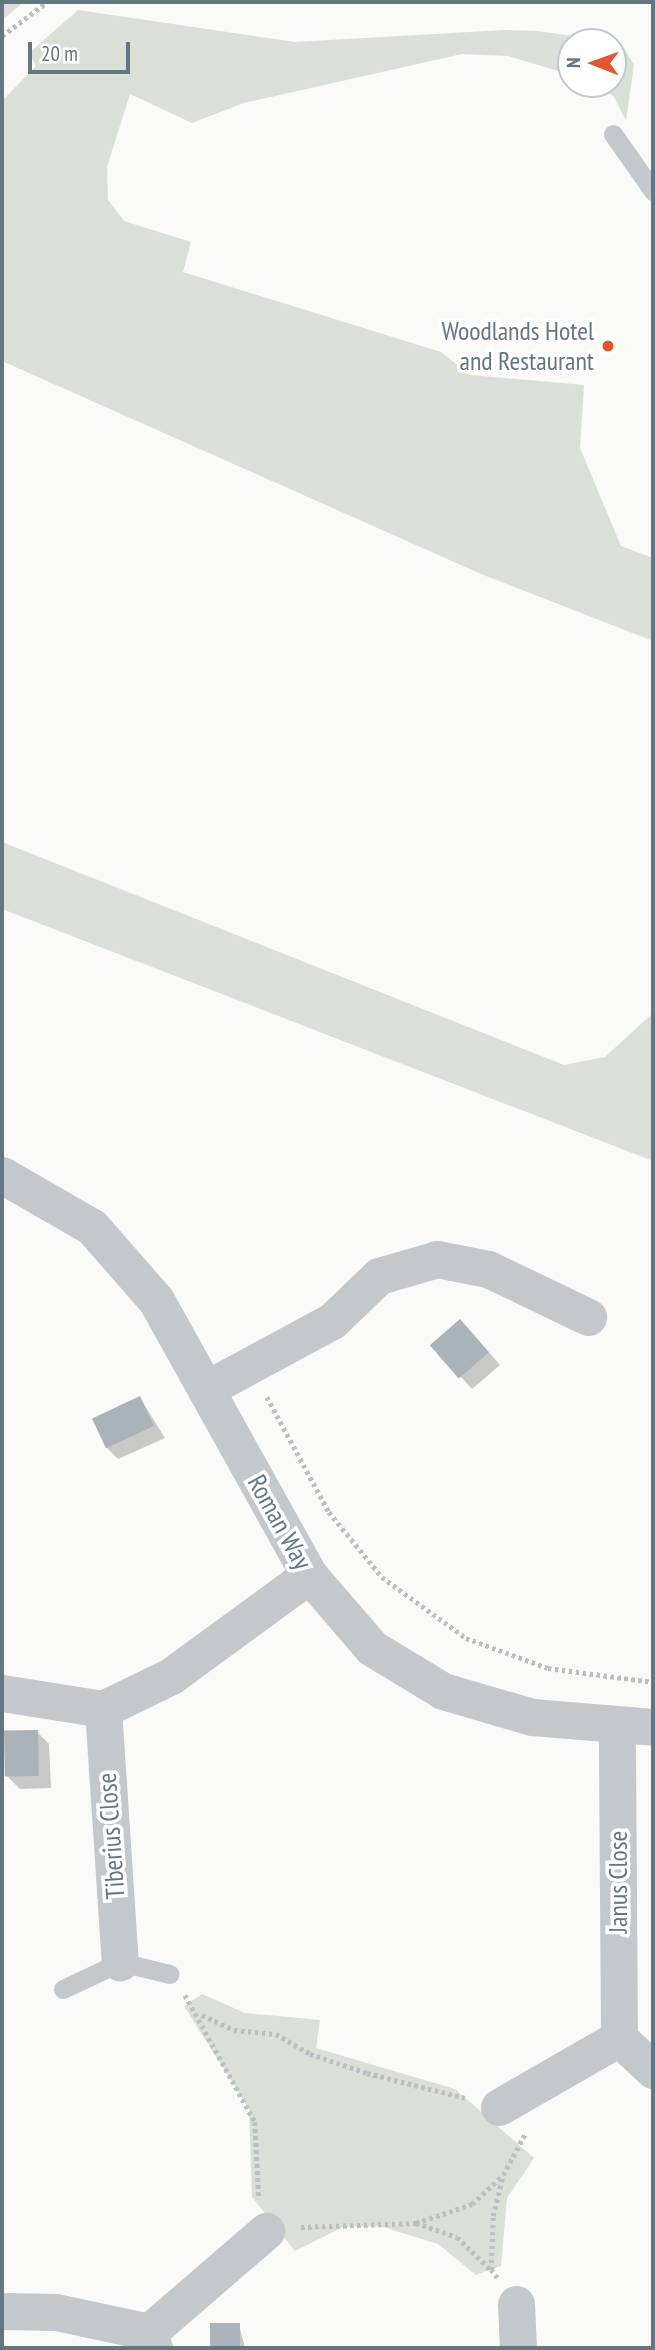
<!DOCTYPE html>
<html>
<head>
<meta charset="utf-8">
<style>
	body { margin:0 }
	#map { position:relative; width:655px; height:2350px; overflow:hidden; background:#fafaf8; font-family:"PT Sans Narrow",sans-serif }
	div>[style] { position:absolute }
	.green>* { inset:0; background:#dadfd7 }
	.shadow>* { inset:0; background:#0003 }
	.building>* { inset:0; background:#aab3b9; transform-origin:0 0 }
	.path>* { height:4.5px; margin-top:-2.25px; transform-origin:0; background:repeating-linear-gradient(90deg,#bbbfc2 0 3.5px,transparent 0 7px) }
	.service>* { height:19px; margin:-9.5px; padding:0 9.5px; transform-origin:9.5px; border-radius:9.5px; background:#c3c8cc }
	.minor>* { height:37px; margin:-18.5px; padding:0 18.5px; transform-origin:18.5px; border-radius:18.5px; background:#c3c8cc }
	.dots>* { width:19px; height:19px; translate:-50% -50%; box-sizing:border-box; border:4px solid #fff; border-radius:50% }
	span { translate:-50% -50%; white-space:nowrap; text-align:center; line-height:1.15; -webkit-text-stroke:7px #fff; paint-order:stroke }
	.poi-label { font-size:26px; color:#657683 }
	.right { translate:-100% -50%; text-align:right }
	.street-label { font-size:26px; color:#657683 }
	.frame { position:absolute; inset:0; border:4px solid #657683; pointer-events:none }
	.north { position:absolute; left:557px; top:28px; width:70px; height:70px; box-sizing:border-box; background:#fff; border:2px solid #c1c8cd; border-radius:50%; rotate:271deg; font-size:19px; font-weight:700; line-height:28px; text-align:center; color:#657683 }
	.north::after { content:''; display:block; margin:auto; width:24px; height:32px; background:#e4572e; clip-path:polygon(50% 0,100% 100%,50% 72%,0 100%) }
	.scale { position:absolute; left:28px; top:42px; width:102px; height:32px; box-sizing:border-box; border:4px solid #657683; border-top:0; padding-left:9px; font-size:21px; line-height:24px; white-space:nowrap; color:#657683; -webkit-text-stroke:5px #fff; paint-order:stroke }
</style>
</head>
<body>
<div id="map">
	<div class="green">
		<i style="clip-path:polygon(2px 2px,24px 2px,2px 20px)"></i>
		<i style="clip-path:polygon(78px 10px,295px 42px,504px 30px,537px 31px,621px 43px,634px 65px,626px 121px,614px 97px,598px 84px,613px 84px,613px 42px,571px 42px,571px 75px,508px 56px,462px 54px,244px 103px,192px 123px,130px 94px,107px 167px,108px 200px,124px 221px,191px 242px,183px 272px,441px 352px,470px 375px,584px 385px,580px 448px,621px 546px,653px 558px,653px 641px,481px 574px,2px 361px,2px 101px,36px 66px,29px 53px)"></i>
		<i style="clip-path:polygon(2px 842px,564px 1065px,605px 1057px,653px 1013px,653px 1161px,2px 909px)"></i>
		<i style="clip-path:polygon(202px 1994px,245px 2013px,320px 2020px,316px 2048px,455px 2089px,534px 2158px,507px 2198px,501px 2266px,476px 2275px,438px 2244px,380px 2226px,343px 2227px,295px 2251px,252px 2197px,249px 2109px,184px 2006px)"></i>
	</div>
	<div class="shadow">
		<i style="clip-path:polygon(472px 1333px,500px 1365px,472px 1389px,433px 1346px)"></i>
		<i style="clip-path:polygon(140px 1398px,165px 1438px,118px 1459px,106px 1447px)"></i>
		<i style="clip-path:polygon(37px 1732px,49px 1744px,51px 1788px,20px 1789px,8px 1777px)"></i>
		<i style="clip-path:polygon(212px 2324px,239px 2325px,245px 2348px,212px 2348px)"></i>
	</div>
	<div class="building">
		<i style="left:460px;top:1319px;width:44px;height:40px;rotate:49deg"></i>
		<i style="left:140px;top:1396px;width:33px;height:53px;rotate:65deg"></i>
		<i style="left:38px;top:1730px;width:46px;height:34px;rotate:89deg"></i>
		<i style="left:210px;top:2323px;width:30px;height:25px"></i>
	</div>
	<div class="path">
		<i style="left:2px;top:36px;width:56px;rotate:-37.1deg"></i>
		<i style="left:267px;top:1397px;width:131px;rotate:61.7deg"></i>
		<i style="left:329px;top:1512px;width:84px;rotate:50.8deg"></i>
		<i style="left:382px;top:1577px;width:104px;rotate:36deg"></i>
		<i style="left:466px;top:1638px;width:87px;rotate:20.1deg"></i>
		<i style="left:548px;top:1668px;width:106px;rotate:7.6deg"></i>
		<i style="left:185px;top:1995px;width:145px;rotate:61.1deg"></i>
		<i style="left:255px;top:2122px;width:77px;rotate:87deg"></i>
		<i style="left:202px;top:2015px;width:35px;rotate:25deg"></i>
		<i style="left:234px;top:2030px;width:42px;rotate:5.4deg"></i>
		<i style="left:276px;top:2034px;width:39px;rotate:30deg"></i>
		<i style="left:310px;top:2054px;width:60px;rotate:18.4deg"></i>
		<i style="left:367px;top:2073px;width:101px;rotate:14.3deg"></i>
		<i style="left:416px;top:2223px;width:59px;rotate:-18.7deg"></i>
		<i style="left:472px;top:2204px;width:41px;rotate:-43deg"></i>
		<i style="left:301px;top:2227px;width:115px;rotate:-2deg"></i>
		<i style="left:416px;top:2223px;width:43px;rotate:18.9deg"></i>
		<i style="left:457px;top:2237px;width:47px;rotate:44.1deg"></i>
		<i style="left:497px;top:2278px;width:10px;rotate:-127deg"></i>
		<i style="left:491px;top:2270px;width:54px;rotate:-87.9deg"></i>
		<i style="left:493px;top:2216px;width:42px;rotate:-76.3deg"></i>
		<i style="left:503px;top:2175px;width:47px;rotate:-61.8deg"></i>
	</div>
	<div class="service">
		<i style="left:613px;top:134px;width:70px;rotate:54.9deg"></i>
		<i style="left:63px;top:1989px;width:63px;rotate:-25.3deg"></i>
		<i style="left:120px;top:1962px;width:51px;rotate:13.5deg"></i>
	</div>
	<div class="minor">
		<i style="left:2px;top:1175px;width:104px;rotate:30deg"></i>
		<i style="left:92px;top:1227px;width:97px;rotate:48.8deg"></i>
		<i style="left:156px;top:1300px;width:315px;rotate:60.9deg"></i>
		<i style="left:309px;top:1575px;width:96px;rotate:49.2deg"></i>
		<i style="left:372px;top:1648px;width:83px;rotate:31.2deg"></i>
		<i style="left:443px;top:1691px;width:93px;rotate:16.3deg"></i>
		<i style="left:532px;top:1717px;width:121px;rotate:4.7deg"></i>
		<i style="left:206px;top:1389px;width:143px;rotate:-28.4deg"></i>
		<i style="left:332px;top:1321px;width:65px;rotate:-43.8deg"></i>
		<i style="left:379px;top:1276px;width:60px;rotate:-16.3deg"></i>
		<i style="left:437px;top:1259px;width:52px;rotate:11.1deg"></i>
		<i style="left:488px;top:1269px;width:111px;rotate:25.6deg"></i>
		<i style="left:2px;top:1693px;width:102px;rotate:9deg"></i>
		<i style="left:103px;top:1709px;width:76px;rotate:-25.9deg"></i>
		<i style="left:171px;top:1676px;width:171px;rotate:-36.2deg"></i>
		<i style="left:103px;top:1709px;width:254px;rotate:86.2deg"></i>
		<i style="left:619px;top:2038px;width:47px;rotate:43.3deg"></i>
		<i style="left:499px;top:2107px;width:138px;rotate:-29.9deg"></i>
		<i style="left:619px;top:2038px;width:311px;rotate:-90.4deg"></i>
		<i style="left:516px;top:2304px;width:44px;rotate:87.4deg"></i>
		<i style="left:2px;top:2311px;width:54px;rotate:1.1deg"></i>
		<i style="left:56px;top:2312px;width:95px;rotate:12.1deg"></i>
		<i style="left:149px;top:2332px;width:17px;rotate:73deg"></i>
		<i style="left:149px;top:2332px;width:155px;rotate:-40.8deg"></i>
	</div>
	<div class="dots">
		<i style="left:608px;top:346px;background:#e4572e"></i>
	</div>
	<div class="poi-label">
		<span class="right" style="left:594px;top:346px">Woodlands Hotel<br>and Restaurant</span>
	</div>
	<div class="street-label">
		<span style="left:280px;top:1522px;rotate:61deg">Roman Way</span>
		<span style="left:111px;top:1836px;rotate:-94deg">Tiberius Close</span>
		<span style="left:618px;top:1882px;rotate:-90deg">Janus Close</span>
	</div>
	<div class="frame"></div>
	<div class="north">N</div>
	<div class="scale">20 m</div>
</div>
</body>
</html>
